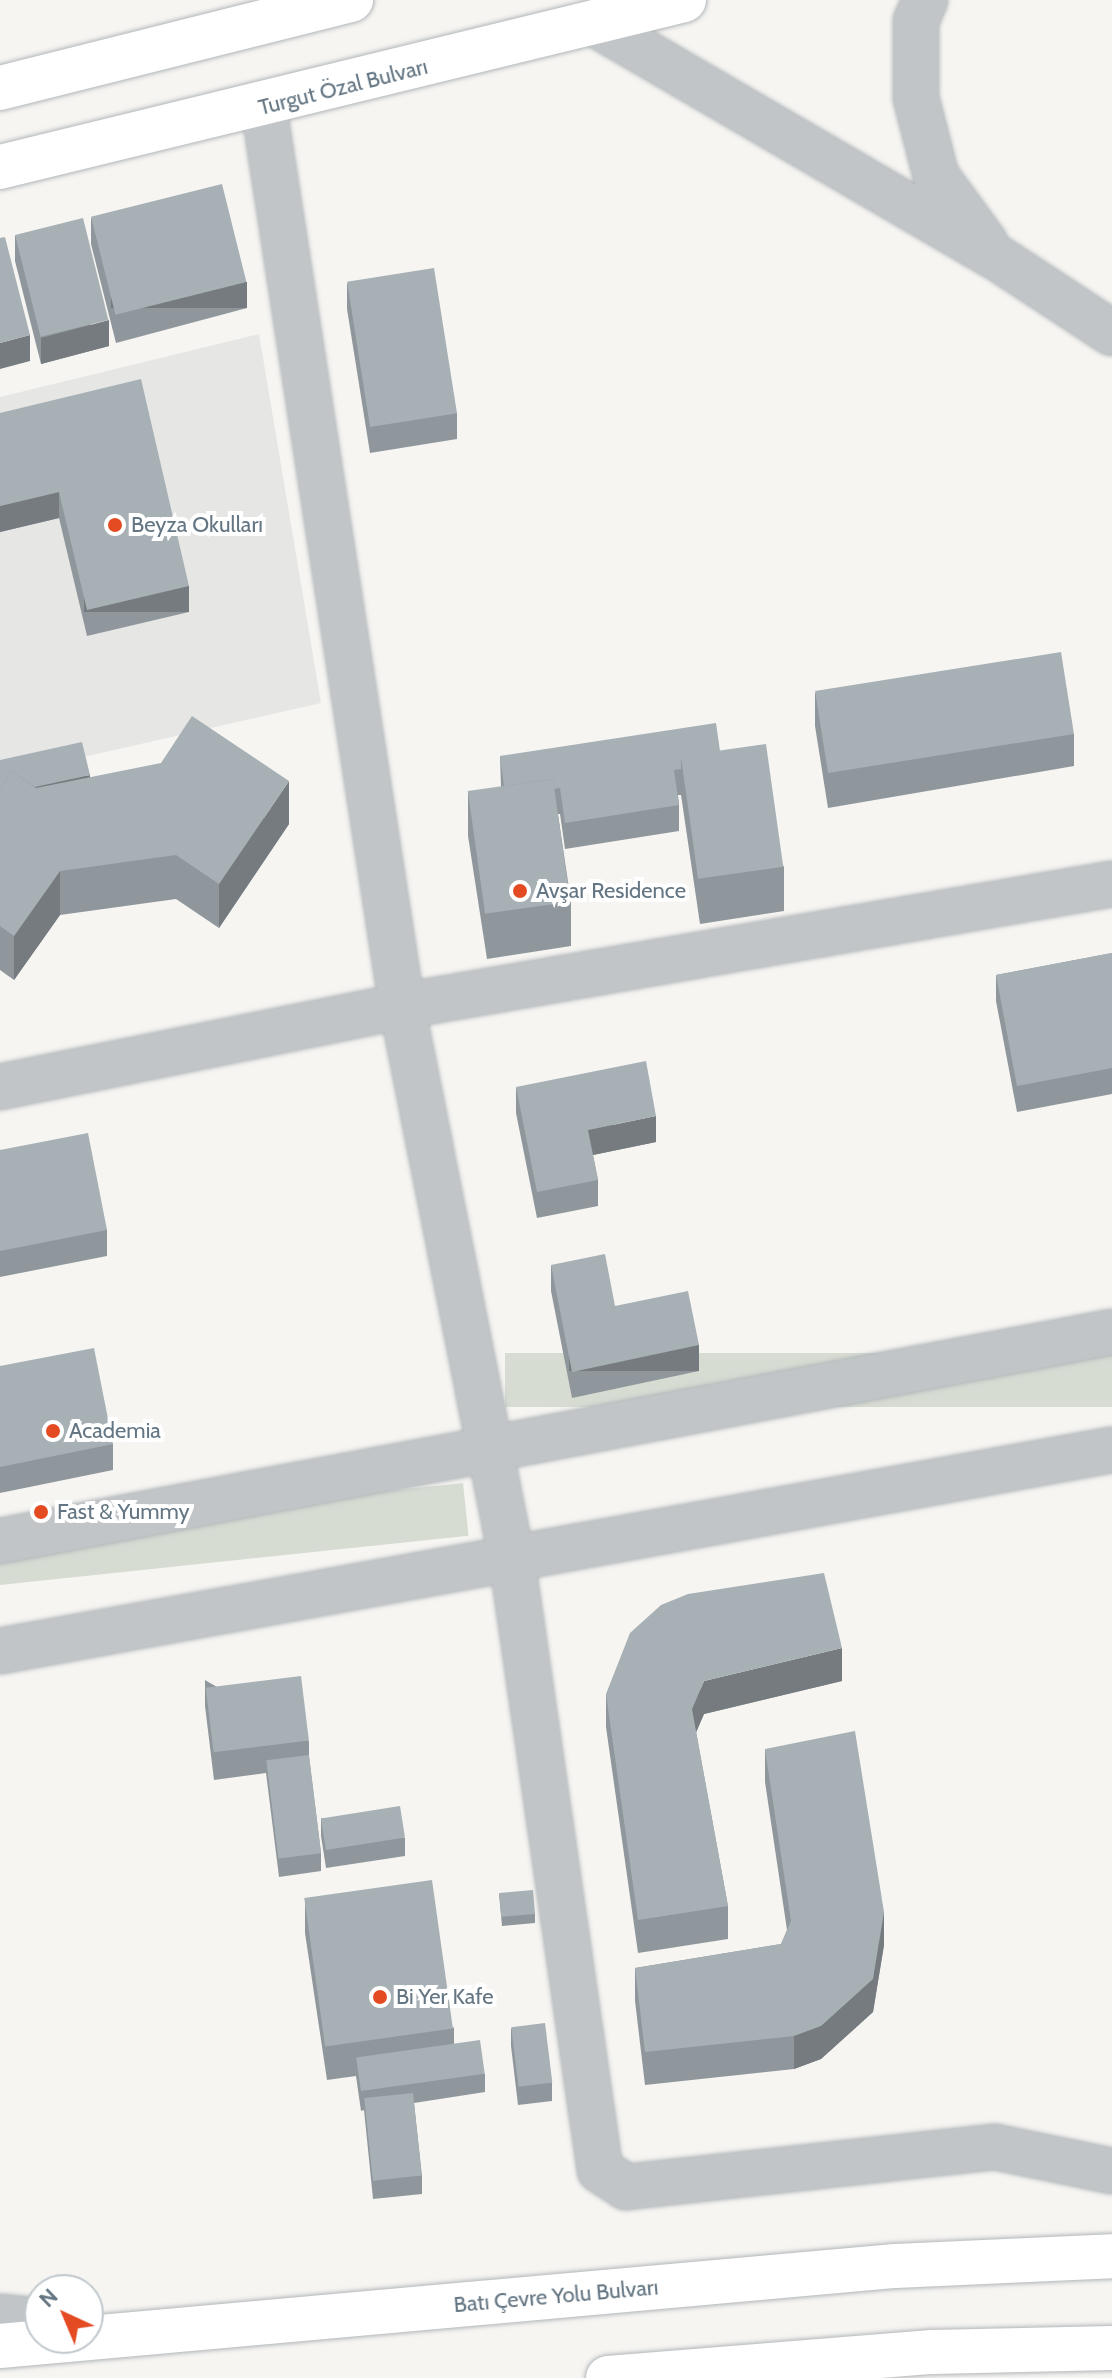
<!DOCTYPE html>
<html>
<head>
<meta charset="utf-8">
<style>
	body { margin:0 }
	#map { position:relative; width:1112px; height:2378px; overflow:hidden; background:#f6f5f2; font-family:Cabin,sans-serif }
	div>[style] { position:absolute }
	.built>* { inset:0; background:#e6e7e5 }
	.green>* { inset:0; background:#d7dcd3; transform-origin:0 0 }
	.roads { filter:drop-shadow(0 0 2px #b2b7ba) drop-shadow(0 0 2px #b2b7ba) }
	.minor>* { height:44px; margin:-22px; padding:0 22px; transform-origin:22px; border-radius:22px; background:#c1c5c8 }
	.major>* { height:44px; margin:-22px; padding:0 22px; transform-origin:22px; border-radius:22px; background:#fff }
	.highway>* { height:44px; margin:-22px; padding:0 22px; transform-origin:22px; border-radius:22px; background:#fff }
	.wall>* { inset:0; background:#90979c }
	.shaded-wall>* { inset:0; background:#757b7f; transform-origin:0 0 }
	.building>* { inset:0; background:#a7b0b5; transform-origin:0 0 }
	.dots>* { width:22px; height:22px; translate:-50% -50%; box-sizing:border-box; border:4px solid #fff; border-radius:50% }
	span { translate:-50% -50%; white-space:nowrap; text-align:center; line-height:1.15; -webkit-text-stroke:8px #fff; paint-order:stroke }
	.street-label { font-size:22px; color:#647683 }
	.poi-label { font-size:22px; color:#647683 }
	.left { translate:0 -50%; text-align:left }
	.north { position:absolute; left:24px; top:2274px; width:80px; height:80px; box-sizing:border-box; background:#fff; border:2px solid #c1c8cd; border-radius:50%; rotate:316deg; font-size:22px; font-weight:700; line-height:32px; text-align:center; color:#647683 }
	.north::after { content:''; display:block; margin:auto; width:28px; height:36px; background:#e44b23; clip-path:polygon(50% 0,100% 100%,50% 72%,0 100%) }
</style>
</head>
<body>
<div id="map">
	<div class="built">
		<i style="clip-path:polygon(259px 334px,321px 703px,0 776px,0 397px)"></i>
	</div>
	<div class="green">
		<i style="left:1112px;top:1353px;width:54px;height:607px;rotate:90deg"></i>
		<i style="left:463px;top:1483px;width:53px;height:471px;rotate:84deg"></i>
	</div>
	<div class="roads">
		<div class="minor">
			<i style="left:925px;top:0;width:23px;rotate:113deg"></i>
			<i style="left:916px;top:21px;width:77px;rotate:90deg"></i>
			<i style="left:916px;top:98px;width:81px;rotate:75.6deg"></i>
			<i style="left:936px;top:176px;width:83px;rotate:53.8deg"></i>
			<i style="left:592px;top:22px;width:464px;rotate:30.2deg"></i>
			<i style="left:993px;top:255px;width:142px;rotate:33.2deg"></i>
			<i style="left:1112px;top:884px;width:720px;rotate:170.25deg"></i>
			<i style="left:402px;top:1006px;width:565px;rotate:78.77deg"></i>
			<i style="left:512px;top:1560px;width:616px;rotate:81.79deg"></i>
			<i style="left:600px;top:2170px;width:31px;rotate:33deg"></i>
			<i style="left:626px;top:2187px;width:371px;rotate:-6.2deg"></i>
			<i style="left:995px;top:2147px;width:119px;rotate:11.6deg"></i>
			<i style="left:0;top:1087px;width:410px;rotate:-11.4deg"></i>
			<i style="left:402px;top:1006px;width:909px;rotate:-98.74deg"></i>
			<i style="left:0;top:1541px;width:1131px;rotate:-10.64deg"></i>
			<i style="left:0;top:1651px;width:1130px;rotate:-10.25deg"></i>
			<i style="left:0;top:2317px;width:40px;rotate:5.7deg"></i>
		</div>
		<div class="major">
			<i style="left:0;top:88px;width:362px;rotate:-14.1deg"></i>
			<i style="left:0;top:167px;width:704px;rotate:-13.72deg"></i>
		</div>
		<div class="highway">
			<i style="left:0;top:2346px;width:899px;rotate:-5.11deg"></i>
			<i style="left:895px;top:2266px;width:217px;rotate:-2.6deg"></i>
			<i style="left:608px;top:2378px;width:325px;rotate:-4.6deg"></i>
			<i style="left:932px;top:2352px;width:180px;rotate:-1.3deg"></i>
		</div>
	</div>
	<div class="wall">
		<i style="clip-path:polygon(91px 218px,247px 308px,116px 343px,91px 244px)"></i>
		<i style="clip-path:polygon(15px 235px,109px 346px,41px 364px,15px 261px)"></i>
		<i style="clip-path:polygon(347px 283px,457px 413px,457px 439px,370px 453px,347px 309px)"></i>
		<i style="clip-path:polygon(0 413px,189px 612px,87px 636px,59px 518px,0 532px)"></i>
		<i style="clip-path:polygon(815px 693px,1074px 734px,1074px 766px,828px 808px,815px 726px)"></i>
		<i style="clip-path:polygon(720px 751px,784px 867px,784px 911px,700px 924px,681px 795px,678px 795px,679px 805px,679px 831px,565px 849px,560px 814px,558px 814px,571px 902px,571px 946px,487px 959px,468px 836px,468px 792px,501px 787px,500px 756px)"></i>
		<i style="clip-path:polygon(0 760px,90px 777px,289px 824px,219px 928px,176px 899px,60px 915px,14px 980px,0 970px)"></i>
		<i style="clip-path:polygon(1112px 953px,1112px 1094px,1017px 1112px,996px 1001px,996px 975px)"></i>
		<i style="clip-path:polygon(516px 1087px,656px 1142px,593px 1155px,598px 1180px,598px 1206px,537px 1218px,516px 1113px)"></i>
		<i style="clip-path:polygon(0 1150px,107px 1230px,107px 1256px,0 1277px)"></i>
		<i style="clip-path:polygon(551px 1265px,615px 1306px,699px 1371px,572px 1398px,551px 1291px)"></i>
		<i style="clip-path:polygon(0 1366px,113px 1444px,113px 1470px,0 1493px)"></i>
		<i style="clip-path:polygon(205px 1680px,309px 1741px,309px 1757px,321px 1853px,321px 1871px,279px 1877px,266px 1773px,214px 1780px,205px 1706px)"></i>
		<i style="clip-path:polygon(842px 1681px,704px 1714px,696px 1732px,728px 1906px,728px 1939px,638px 1953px,606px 1727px,606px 1694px)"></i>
		<i style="clip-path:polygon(765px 1749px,884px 1945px,873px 2012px,821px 2059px,794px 2069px,645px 2085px,635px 2001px,635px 1968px,781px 1944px,787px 1930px,765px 1782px)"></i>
		<i style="clip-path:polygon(321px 1818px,405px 1838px,405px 1856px,326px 1868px,321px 1836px)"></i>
		<i style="clip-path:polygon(499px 1894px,535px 1914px,535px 1923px,502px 1926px)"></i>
		<i style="clip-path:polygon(305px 1900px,454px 2028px,454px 2044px,485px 2074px,485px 2092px,414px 2103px,422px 2176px,422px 2194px,373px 2199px,364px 2110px,361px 2111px,356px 2076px,327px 2080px,305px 1933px)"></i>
		<i style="clip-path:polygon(511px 2028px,552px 2083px,552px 2101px,518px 2105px,511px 2046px)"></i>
	</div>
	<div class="shaded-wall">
		<i style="left:247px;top:282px;width:26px;height:136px;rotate:90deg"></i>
		<i style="clip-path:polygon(109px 320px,109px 346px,41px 364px,41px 338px)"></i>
		<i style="clip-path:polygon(30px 335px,30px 361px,0 369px,0 343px)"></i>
		<i style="clip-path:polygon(59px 492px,59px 518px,0 532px,0 506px)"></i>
		<i style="left:189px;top:586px;width:26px;height:105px;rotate:90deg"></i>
		<i style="clip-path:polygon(90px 775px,90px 793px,0 794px)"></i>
		<i style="clip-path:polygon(289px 781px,289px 824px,219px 928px,219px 884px)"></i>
		<i style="clip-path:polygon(60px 871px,60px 915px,14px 980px,14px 936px)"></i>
		<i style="clip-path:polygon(656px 1116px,656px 1142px,588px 1156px,588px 1130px)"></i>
		<i style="left:699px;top:1345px;width:26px;height:130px;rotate:90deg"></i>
		<i style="clip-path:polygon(842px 1648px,842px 1681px,704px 1714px,692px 1742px,692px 1709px,704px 1681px)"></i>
		<i style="clip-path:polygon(884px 1912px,884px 1945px,873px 2012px,821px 2059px,794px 2069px,794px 2036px)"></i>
	</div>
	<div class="building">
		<i style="left:222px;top:184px;width:101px;height:135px;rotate:76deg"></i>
		<i style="left:83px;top:218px;width:105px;height:70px;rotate:76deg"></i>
		<i style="clip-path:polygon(5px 237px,30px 335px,0 343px,0 238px)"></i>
		<i style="left:434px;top:268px;width:147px;height:88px;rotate:81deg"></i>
		<i style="clip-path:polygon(141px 379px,189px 586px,87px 610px,59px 492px,0 506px,0 413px)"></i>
		<i style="left:1061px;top:652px;width:83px;height:249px;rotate:81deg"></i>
		<i style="clip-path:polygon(192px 716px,289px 781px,219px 884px,176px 855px,60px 871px,14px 936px,0 926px,0 788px,12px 771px,36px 788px,161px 763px)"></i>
		<i style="clip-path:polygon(716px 723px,720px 751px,681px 757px,681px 769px,674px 770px,679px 805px,565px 823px,560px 788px,554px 789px,553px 779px,504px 786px,500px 756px)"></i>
		<i style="clip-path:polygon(82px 742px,90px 775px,35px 787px,12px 771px,0 788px,0 760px)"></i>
		<i style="left:766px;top:744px;width:124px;height:86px;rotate:82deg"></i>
		<i style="left:553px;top:779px;width:124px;height:86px;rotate:82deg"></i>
		<i style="clip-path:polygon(1112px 953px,1112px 1068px,1017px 1086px,996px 975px)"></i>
		<i style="clip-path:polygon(646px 1061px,656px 1116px,588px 1130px,598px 1180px,537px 1192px,516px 1087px)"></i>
		<i style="clip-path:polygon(88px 1133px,107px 1230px,0 1251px,0 1150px)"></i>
		<i style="clip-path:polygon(605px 1254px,615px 1306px,688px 1291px,699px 1345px,572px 1372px,551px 1265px)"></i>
		<i style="clip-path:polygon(94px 1348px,113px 1444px,0 1467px,0 1366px)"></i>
		<i style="clip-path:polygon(824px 1573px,842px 1648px,704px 1681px,692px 1709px,728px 1906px,638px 1920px,606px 1694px,630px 1633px,661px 1605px,688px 1594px)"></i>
		<i style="left:301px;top:1676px;width:65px;height:96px;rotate:83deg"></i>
		<i style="clip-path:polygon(855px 1731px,884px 1912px,873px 1979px,821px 2026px,794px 2036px,645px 2052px,635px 1968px,781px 1944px,791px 1921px,765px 1749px)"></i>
		<i style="left:309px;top:1755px;width:99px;height:43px;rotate:83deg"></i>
		<i style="left:400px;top:1806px;width:32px;height:80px;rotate:81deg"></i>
		<i style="left:432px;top:1880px;width:150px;height:129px;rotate:82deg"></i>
		<i style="left:533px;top:1890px;width:24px;height:34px;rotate:85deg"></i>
		<i style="left:545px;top:2023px;width:60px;height:34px;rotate:83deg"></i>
		<i style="left:480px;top:2040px;width:34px;height:125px;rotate:82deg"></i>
		<i style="left:413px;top:2093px;width:83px;height:49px;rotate:84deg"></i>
	</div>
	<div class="dots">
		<i style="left:115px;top:525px;background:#e44b23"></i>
		<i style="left:520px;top:891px;background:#e44b23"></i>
		<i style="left:53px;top:1431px;background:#e44b23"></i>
		<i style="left:41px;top:1512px;background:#e44b23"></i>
		<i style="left:380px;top:1997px;background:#e44b23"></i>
	</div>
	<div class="street-label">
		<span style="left:343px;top:87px;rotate:-14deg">Turgut Özal Bulvarı</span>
		<span style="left:556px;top:2296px;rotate:-5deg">Batı Çevre Yolu Bulvarı</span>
	</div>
	<div class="poi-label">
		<span class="left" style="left:131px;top:525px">Beyza Okulları</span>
		<span class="left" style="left:536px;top:891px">Avşar Residence</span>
		<span class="left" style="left:69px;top:1431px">Academia</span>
		<span class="left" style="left:57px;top:1512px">Fast &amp; Yummy</span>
		<span class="left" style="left:396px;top:1997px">Bi Yer Kafe</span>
	</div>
	<div class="north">N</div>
</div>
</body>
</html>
